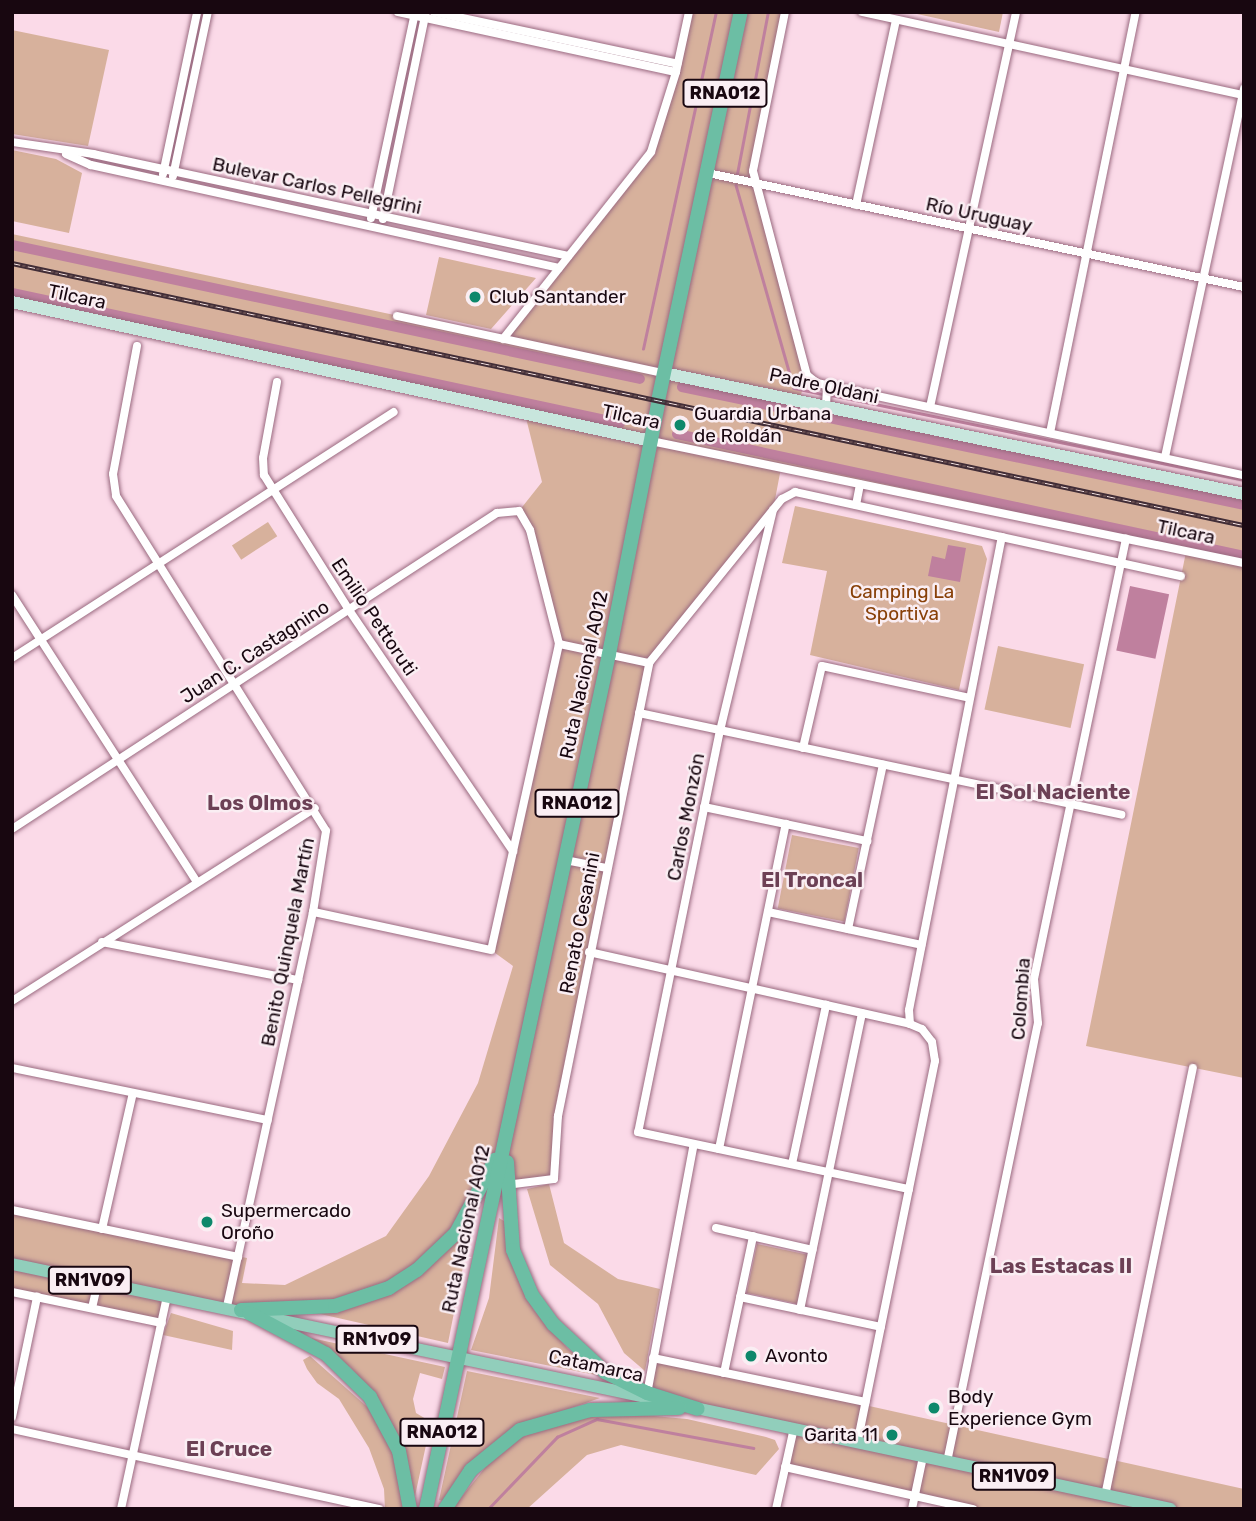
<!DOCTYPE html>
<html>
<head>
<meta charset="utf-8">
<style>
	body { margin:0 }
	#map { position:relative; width:1256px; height:1521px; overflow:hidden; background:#fbdae8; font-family:Rubik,sans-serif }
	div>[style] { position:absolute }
	.green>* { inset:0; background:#d7b19c; transform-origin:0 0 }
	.water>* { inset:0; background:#bf809e; transform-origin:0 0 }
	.stream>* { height:2.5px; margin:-1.25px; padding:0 1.25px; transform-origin:1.25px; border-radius:1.25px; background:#bf809e }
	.canal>* { height:10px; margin:-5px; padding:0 5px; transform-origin:5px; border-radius:5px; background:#bf809e }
	.roads { filter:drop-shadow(0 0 2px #9a6a80) drop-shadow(0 0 2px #9a6a80) }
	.minor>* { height:8px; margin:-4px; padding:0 4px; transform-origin:4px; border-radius:4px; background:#fff }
	.secondary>* { height:12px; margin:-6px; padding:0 6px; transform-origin:6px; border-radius:6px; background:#c8e6dd }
	.primary>* { height:12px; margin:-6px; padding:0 6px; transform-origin:6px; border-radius:6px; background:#91cebb }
	.trunk>* { height:14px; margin:-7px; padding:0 7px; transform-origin:7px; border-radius:7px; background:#6cbea4 }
	.rail>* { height:5px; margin-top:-2.5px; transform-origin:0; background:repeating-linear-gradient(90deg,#faeef3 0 8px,#412d37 0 16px); box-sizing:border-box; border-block:2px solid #412d37 }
	.dots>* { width:19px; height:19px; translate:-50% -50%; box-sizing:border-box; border:4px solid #faeef3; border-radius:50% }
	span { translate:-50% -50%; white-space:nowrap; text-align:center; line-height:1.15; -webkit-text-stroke:5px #faeef3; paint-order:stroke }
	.shield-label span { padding:2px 5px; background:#faeef3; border:2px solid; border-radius:5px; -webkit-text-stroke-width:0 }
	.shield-label { font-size:18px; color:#180710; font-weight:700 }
	.street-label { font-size:19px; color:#180710 }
	.poi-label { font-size:19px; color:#180710 }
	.left { translate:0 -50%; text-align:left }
	.right { translate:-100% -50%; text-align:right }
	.park-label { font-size:19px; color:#884008 }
	.neighbourhood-label { font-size:21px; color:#6c4055; font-weight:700 }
	.frame { position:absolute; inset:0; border:14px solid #180710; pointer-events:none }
</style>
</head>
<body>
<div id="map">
	<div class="green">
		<i style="clip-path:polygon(689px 12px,785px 12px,753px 171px,807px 375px,799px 401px,1244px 494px,1244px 1078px,1086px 1046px,1186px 552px,781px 468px,773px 510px,649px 663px,558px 1116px,554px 1179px,482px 1189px,441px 1250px,365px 1298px,241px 1310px,168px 1297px,162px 1323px,12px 1292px,12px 1210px,247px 1258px,242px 1283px,285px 1285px,386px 1236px,429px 1176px,478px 1083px,513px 966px,491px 950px,559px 644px,530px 530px,519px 511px,542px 482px,525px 414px,12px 302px,12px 234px,503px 338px,651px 152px)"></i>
		<i style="clip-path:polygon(908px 12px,1003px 12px,999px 32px)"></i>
		<i style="clip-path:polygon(12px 30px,109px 50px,88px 146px,12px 134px)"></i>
		<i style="clip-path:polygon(12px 150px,56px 159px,82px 173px,69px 233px,12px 221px)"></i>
		<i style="clip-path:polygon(439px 257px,498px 270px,536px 278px,491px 329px,426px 315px)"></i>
		<i style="clip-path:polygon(795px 506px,982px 546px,987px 559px,959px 690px,810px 655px,827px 571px,782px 563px)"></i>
		<i style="left:268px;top:522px;width:17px;height:43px;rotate:57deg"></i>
		<i style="left:998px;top:646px;width:88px;height:65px;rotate:12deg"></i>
		<i style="left:792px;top:835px;width:68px;height:75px;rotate:11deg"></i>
		<i style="clip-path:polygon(549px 1184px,564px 1243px,618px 1279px,660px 1289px,645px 1371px,624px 1353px,598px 1304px,550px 1265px,527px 1189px)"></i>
		<i style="clip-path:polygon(473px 1216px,448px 1343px,316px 1313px,383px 1296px)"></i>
		<i style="clip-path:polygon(499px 1218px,504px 1221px,520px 1285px,534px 1310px,568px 1349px,606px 1377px,471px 1350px,489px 1298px)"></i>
		<i style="left:757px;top:1244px;width:52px;height:50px;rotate:12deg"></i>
		<i style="clip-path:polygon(171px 1313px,233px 1331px,232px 1350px,163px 1335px)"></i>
		<i style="clip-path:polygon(311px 1338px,445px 1367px,442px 1379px,420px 1373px,413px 1399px,416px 1413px,431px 1422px,415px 1496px,403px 1449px,376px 1395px,350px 1367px)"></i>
		<i style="clip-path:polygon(310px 1356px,373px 1412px,396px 1455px,405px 1509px,385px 1509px,384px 1489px,369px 1448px,339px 1399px,317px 1383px,307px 1369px,303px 1360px)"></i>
		<i style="clip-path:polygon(653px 1358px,1244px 1489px,1244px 1509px,973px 1509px,785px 1467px,794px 1429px,647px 1393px)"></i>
		<i style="clip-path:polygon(467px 1371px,600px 1398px,525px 1424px,444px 1501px,439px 1500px)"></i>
		<i style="clip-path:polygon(632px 1414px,687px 1419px,766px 1437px,775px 1440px,779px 1449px,756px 1475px,621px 1445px,587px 1455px,527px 1509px,452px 1509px,496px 1454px,520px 1438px,570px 1418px)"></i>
	</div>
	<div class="water">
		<i style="clip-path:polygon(948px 545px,966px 548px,960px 582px,928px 576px,932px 556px,945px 559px)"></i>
		<i style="left:1130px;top:586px;width:40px;height:66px;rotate:12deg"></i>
	</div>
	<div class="stream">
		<i style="left:737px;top:174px;width:165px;rotate:-79.2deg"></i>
		<i style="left:736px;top:185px;width:211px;rotate:74.1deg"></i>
		<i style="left:794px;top:388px;width:29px;rotate:12deg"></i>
		<i style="left:643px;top:349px;width:345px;rotate:-77.8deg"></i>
		<i style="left:831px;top:395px;width:422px;rotate:11.6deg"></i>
		<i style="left:488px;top:1509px;width:100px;rotate:-46.2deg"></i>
		<i style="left:557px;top:1437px;width:44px;rotate:-24.2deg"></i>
		<i style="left:597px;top:1419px;width:159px;rotate:10.5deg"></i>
	</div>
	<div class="canal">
		<i style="left:12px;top:245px;width:642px;rotate:12.04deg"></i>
		<i style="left:12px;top:293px;width:622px;rotate:12.07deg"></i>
		<i style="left:682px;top:387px;width:574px;rotate:11.86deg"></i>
		<i style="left:677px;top:434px;width:580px;rotate:12.14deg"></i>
	</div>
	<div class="roads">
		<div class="minor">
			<i style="left:398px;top:12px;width:284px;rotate:12.2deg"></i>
			<i style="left:434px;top:12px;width:249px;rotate:12deg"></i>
			<i style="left:785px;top:12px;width:162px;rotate:101.4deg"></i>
			<i style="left:753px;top:171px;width:211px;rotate:75.2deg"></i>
			<i style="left:807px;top:375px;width:13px;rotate:39deg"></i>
			<i style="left:817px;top:383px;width:437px;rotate:12.2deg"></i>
			<i style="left:862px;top:12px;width:391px;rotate:12.3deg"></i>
			<i style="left:12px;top:142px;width:82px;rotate:8.4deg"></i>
			<i style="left:93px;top:154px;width:486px;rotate:12.1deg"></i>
			<i style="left:66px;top:154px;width:27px;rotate:24deg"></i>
			<i style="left:91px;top:165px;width:479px;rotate:12.4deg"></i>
			<i style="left:708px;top:173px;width:548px;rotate:12.01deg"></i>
			<i style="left:163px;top:174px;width:166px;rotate:-78.1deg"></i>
			<i style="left:173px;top:176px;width:168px;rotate:-78deg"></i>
			<i style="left:856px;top:205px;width:189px;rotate:-77.8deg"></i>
			<i style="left:371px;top:218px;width:211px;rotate:-77.9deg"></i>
			<i style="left:383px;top:219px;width:211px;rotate:-78.3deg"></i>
			<i style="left:397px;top:316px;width:273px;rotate:12.1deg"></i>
			<i style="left:503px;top:339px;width:238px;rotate:-51.6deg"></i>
			<i style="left:651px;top:152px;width:84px;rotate:-72.6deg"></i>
			<i style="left:676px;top:72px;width:61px;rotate:-77.8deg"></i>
			<i style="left:137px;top:346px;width:130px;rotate:100.6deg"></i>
			<i style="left:113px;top:474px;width:22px;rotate:82deg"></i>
			<i style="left:116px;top:496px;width:395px;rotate:57.9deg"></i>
			<i style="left:326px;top:831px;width:82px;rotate:99.1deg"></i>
			<i style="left:313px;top:912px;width:404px;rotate:102.3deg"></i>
			<i style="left:277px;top:382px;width:77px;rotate:100.4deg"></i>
			<i style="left:263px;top:458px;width:17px;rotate:87deg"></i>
			<i style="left:264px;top:475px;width:160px;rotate:57.8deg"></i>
			<i style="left:349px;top:610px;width:292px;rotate:55.8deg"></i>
			<i style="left:826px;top:406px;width:20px;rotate:-87deg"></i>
			<i style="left:930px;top:407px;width:404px;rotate:-77.7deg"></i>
			<i style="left:1050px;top:433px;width:430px;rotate:-78.5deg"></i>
			<i style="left:651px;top:441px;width:605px;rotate:11.63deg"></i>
			<i style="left:1165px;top:457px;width:377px;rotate:-77.9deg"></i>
			<i style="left:856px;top:505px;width:21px;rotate:-79deg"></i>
			<i style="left:773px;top:510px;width:226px;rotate:103.5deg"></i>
			<i style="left:720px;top:730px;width:410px;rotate:101.5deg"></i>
			<i style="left:638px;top:1132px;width:277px;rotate:11.9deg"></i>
			<i style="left:12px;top:595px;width:340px;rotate:57.2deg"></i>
			<i style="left:559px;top:644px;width:92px;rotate:11.9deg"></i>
			<i style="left:12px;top:658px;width:454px;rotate:-32.8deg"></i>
			<i style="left:639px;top:713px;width:493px;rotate:11.9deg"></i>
			<i style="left:803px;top:748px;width:84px;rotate:-77deg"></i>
			<i style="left:822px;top:666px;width:151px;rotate:12.2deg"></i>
			<i style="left:704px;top:807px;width:167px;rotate:11.8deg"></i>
			<i style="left:12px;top:829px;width:579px;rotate:-33.09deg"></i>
			<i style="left:497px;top:513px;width:22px;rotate:-5deg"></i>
			<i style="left:519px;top:511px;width:22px;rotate:60deg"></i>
			<i style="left:530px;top:530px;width:118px;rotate:75.7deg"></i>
			<i style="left:559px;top:644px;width:313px;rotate:102.5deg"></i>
			<i style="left:491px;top:950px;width:182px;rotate:-167.9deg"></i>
			<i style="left:565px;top:860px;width:43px;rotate:10.8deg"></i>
			<i style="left:768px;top:912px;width:157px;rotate:12.1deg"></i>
			<i style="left:848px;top:929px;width:168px;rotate:-78deg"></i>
			<i style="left:102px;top:942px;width:200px;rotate:11deg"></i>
			<i style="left:589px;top:952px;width:329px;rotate:12.6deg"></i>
			<i style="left:910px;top:1024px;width:13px;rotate:23deg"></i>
			<i style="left:922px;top:1029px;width:16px;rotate:52deg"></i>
			<i style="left:932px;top:1042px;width:19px;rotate:81deg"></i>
			<i style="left:935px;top:1061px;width:390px;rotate:101.5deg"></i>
			<i style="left:12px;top:1001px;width:359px;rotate:-32.5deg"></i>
			<i style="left:910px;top:1024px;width:14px;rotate:-94deg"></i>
			<i style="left:909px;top:1010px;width:482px;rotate:-78.9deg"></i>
			<i style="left:12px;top:1068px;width:261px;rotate:11.5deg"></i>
			<i style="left:719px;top:1149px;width:332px;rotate:-78.4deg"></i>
			<i style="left:792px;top:1164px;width:163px;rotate:-77.9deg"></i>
			<i style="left:506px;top:1185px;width:48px;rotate:-7.1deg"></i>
			<i style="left:554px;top:1179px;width:63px;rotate:-86.4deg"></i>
			<i style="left:558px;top:1116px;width:462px;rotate:-78.6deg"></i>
			<i style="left:649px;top:663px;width:211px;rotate:-51deg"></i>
			<i style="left:782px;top:499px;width:15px;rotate:-28deg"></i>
			<i style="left:795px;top:492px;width:395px;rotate:12.3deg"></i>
			<i style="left:12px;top:1210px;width:231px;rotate:11.7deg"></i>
			<i style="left:716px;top:1228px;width:99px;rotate:12.8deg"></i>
			<i style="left:102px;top:1229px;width:139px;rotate:-77.2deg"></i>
			<i style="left:12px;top:1292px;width:153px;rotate:11.7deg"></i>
			<i style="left:740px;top:1297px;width:144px;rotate:12deg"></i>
			<i style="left:92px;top:1308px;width:27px;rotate:-77deg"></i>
			<i style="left:800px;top:1310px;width:303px;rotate:-78.2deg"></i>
			<i style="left:653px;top:1358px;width:217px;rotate:11.7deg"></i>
			<i style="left:724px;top:1373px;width:140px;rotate:-78deg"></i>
			<i style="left:647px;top:1394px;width:254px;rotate:-79.4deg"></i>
			<i style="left:12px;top:1417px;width:123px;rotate:-78.2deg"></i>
			<i style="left:12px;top:1429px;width:376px;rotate:12.3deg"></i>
			<i style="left:947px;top:1462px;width:448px;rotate:-78.3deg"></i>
			<i style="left:1038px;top:1023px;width:44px;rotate:-95.2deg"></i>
			<i style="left:1034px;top:979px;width:450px;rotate:-78.2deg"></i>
			<i style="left:785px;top:1467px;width:193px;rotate:12.6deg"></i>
			<i style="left:1105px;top:1496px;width:437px;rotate:-78.4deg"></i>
			<i style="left:121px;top:1509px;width:217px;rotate:-77.8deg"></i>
			<i style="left:776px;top:1509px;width:83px;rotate:-77.5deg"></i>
			<i style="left:912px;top:1509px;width:53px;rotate:-78.1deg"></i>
		</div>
		<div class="secondary">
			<i style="left:12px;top:302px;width:654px;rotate:12.27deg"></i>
			<i style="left:664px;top:373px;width:592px;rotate:11.78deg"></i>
		</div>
		<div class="primary">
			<i style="left:12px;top:1264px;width:652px;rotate:11.86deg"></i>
			<i style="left:691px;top:1407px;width:490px;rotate:12deg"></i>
		</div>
		<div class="trunk">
			<i style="left:658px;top:401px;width:398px;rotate:-78deg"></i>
			<i style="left:507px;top:1162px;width:88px;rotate:86.1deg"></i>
			<i style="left:513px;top:1250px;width:49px;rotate:67.1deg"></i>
			<i style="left:532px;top:1295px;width:36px;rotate:54deg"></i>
			<i style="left:553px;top:1324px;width:71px;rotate:42.7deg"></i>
			<i style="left:605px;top:1372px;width:47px;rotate:26.6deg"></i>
			<i style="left:647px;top:1393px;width:53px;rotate:17.4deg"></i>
			<i style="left:241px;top:1310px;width:94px;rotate:-2.4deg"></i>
			<i style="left:335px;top:1306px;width:57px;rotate:-18.4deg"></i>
			<i style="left:389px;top:1288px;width:33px;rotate:-33deg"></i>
			<i style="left:417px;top:1270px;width:54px;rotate:-43.5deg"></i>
			<i style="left:456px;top:1233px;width:83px;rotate:-61.9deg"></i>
			<i style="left:249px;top:1313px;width:87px;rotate:28deg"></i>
			<i style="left:326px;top:1354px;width:62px;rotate:44.3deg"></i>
			<i style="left:370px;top:1397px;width:61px;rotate:61.8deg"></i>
			<i style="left:399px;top:1451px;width:59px;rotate:79.3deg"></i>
			<i style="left:426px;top:1509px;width:874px;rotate:-77.92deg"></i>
			<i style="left:609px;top:654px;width:254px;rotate:-78.9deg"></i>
			<i style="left:445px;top:1509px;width:47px;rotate:-56.3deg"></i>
			<i style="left:471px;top:1470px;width:63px;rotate:-39.2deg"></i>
			<i style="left:520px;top:1430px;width:73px;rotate:-15.9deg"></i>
			<i style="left:590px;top:1410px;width:89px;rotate:-1.3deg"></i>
		</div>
	</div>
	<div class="rail">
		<i style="left:12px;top:263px;width:1260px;rotate:12.01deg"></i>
	</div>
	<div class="dots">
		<i style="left:475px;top:297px;background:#0d886b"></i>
		<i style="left:680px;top:425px;background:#0d886b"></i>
		<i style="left:207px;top:1222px;background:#0d886b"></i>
		<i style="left:751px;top:1356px;background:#0d886b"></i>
		<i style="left:934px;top:1408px;background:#0d886b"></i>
		<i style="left:892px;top:1435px;background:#0d886b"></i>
	</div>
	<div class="shield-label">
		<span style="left:725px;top:93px">RNA012</span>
		<span style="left:577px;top:803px">RNA012</span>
		<span style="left:90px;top:1280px">RN1V09</span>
		<span style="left:377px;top:1339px">RN1v09</span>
		<span style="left:442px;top:1432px">RNA012</span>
		<span style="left:1014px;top:1476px">RN1V09</span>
	</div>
	<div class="street-label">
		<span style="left:317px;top:186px;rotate:12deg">Bulevar Carlos Pellegrini</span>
		<span style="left:979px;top:215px;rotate:12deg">Río Uruguay</span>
		<span style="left:77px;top:297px;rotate:12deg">Tilcara</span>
		<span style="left:824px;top:386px;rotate:12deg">Padre Oldani</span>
		<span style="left:631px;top:417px;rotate:12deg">Tilcara</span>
		<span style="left:1186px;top:532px;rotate:12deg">Tilcara</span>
		<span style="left:374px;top:617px;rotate:56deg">Emilio Pettoruti</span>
		<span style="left:255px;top:652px;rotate:-33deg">Juan C. Castagnino</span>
		<span style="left:584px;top:675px;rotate:-78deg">Ruta Nacional A012</span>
		<span style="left:686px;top:817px;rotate:-79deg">Carlos Monzón</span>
		<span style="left:580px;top:923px;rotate:-79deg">Renato Cesanini</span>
		<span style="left:288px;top:942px;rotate:-79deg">Benito Quinquela Martín</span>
		<span style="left:1021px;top:999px;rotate:-86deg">Colombia</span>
		<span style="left:466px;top:1229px;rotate:-78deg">Ruta Nacional A012</span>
		<span style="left:596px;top:1366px;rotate:12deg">Catamarca</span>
	</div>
	<div class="poi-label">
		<span class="left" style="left:489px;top:297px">Club Santander</span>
		<span class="left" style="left:694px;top:425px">Guardia Urbana<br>de Roldán</span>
		<span class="left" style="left:221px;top:1222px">Supermercado<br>Oroño</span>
		<span class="left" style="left:765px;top:1356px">Avonto</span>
		<span class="left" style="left:948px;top:1408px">Body<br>Experience Gym</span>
		<span class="right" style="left:878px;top:1435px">Garita 11</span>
	</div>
	<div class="park-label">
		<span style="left:902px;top:603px">Camping La<br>Sportiva</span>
	</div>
	<div class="neighbourhood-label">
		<span style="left:1053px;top:792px">El Sol Naciente</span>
		<span style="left:260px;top:803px">Los Olmos</span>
		<span style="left:812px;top:880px">El Troncal</span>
		<span style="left:1061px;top:1266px">Las Estacas II</span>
		<span style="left:229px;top:1449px">El Cruce</span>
	</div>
	<div class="frame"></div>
</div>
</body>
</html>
